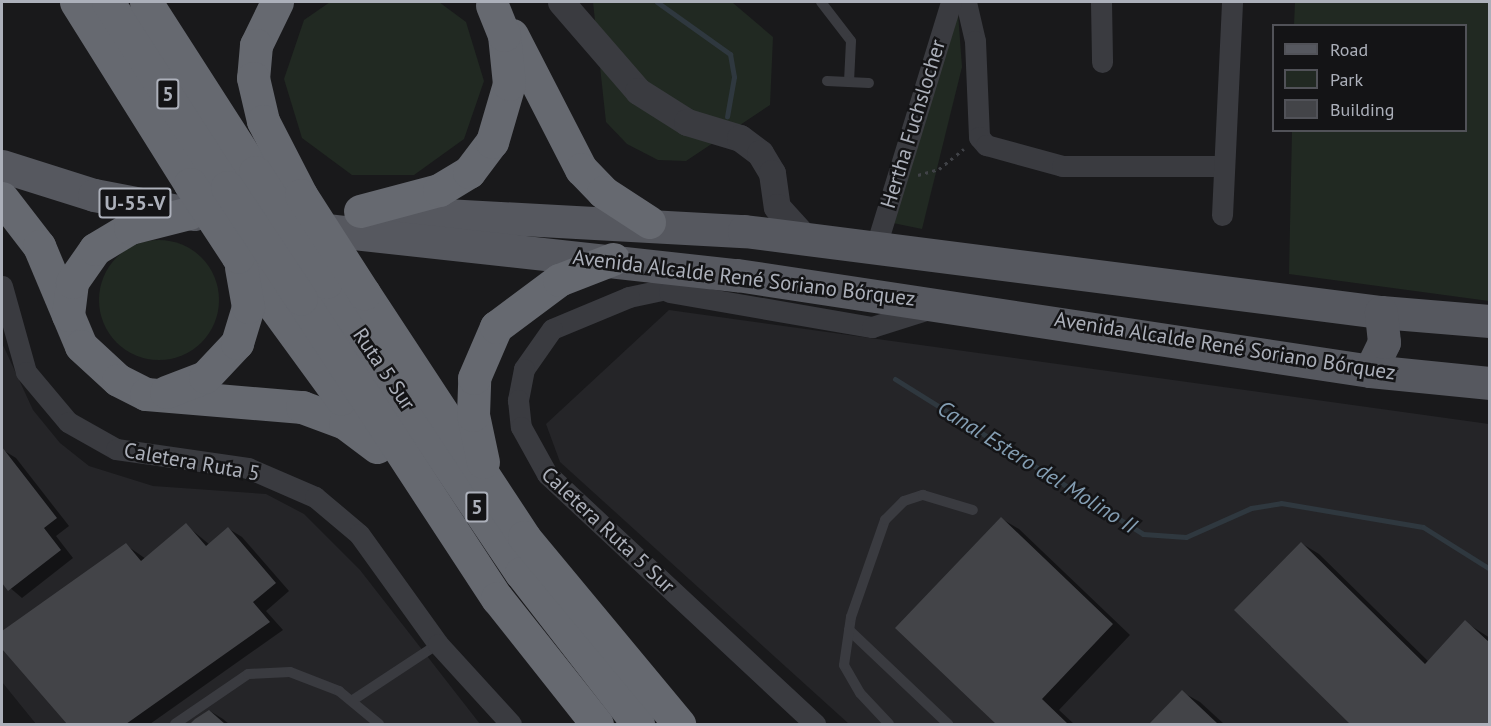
<!DOCTYPE html>
<html>
<head>
<meta charset="utf-8">
<style>
	body { margin:0 }
	#map { position:relative; width:1491px; height:726px; overflow:hidden; background:#19191b; font-family:"PT Sans",sans-serif }
	div>[style] { position:absolute }
	.built>* { inset:0; background:#252528 }
	.green>* { inset:0; background:#212922 }
	.round { border-radius:50% }
	.shadow>* { inset:0; background:#0007 }
	.stream>* { height:5px; margin:-2.5px; padding:0 2.5px; transform-origin:2.5px; border-radius:2.5px; background:#2f383f }
	.building>* { inset:0; background:#434448 }
	.path>* { height:3px; margin-top:-1.5px; transform-origin:0; background:repeating-linear-gradient(90deg,#404247 0 3px,transparent 0 7.5px) }
	.service>* { height:10px; margin:-5px; padding:0 5px; transform-origin:5px; border-radius:5px; background:#3a3b40 }
	.minor>* { height:21px; margin:-10.5px; padding:0 10.5px; transform-origin:10.5px; border-radius:10.5px; background:#3a3b40 }
	.tertiary>* { height:27px; margin:-13.5px; padding:0 13.5px; transform-origin:13.5px; border-radius:13.5px; background:#3a3b40 }
	.primary>* { height:33px; margin:-16.5px; padding:0 16.5px; transform-origin:16.5px; border-radius:16.5px; background:#56585f }
	.motorway>* { height:33px; margin:-16.5px; padding:0 16.5px; transform-origin:16.5px; border-radius:16.5px; background:#666970 }
	.motorway-bridge>* { height:33px; margin:-16.5px; padding:0 16.5px; transform-origin:16.5px; border-radius:16.5px; background:#666970 }
	span { translate:-50% -50%; white-space:nowrap; text-align:center; line-height:1.15; -webkit-text-stroke:5px #141416; paint-order:stroke }
	.shield-label span { padding:2px 4px; background:#141416; border:2px solid; border-radius:4px; -webkit-text-stroke-width:0 }
	.shield-label { font-size:20px; color:#acb0ba; font-weight:700 }
	.street-label { font-size:21px; color:#acb0ba }
	.water-label { font-size:22px; color:#849eb3; font-style:italic }
	.frame { position:absolute; inset:0; border:3px solid #acb0ba; pointer-events:none }
	.legend { position:absolute; left:1272px; top:24px; width:195px; height:108px; box-sizing:border-box; background:#141416; border:2px solid #515258; margin:0; padding:8px 10px; list-style:none; font-size:18px; color:#acb0ba }
	.legend li { display:flex; align-items:center; gap:12px; height:30px }
	.legend b { width:30px; border:2px solid #515258 }
</style>
</head>
<body>
<div id="map">
	<div class="built">
		<i style="clip-path:polygon(669px 310px,1489px 424px,1489px 724px,849px 724px,560px 462px,546px 424px)"></i>
		<i style="clip-path:polygon(2px 343px,33px 410px,60px 443px,89px 466px,153px 486px,266px 494px,304px 514px,360px 570px,480px 724px,36px 724px,2px 682px)"></i>
	</div>
	<div class="green">
		<i style="clip-path:polygon(330px 2px,439px 2px,466px 22px,484px 81px,464px 139px,414px 175px,352px 175px,302px 138px,284px 79px,304px 20px)"></i>
		<i style="clip-path:polygon(593px 2px,733px 3px,773px 37px,770px 105px,686px 161px,658px 160px,627px 144px,606px 122px)"></i>
		<i style="clip-path:polygon(1295px 2px,1489px 2px,1489px 301px,1289px 274px,1292px 131px,1466px 130px,1466px 26px,1294px 25px)"></i>
		<i style="clip-path:polygon(958px 13px,962px 67px,922px 229px,893px 223px)"></i>
		<i class="round" style="left:99px;top:240px;width:120px;height:120px"></i>
	</div>
	<div class="shadow">
		<i style="clip-path:polygon(3px 450px,16px 458px,69px 526px,56px 536px,73px 558px,22px 598px,2px 581px)"></i>
		<i style="clip-path:polygon(1002px 519px,1019px 529px,1130px 635px,1059px 710px,1074px 724px,998px 724px,897px 628px)"></i>
		<i style="clip-path:polygon(186px 525px,210px 545px,229px 529px,242px 537px,289px 591px,266px 611px,283px 630px,150px 724px,69px 724px,2px 647px,2px 633px,126px 545px,146px 559px)"></i>
		<i style="clip-path:polygon(1301px 543px,1319px 554px,1429px 662px,1465px 622px,1490px 638px,1490px 724px,1352px 724px,1236px 610px)"></i>
		<i style="clip-path:polygon(1182px 692px,1200px 702px,1224px 724px,1151px 724px)"></i>
		<i style="clip-path:polygon(210px 711px,223px 719px,229px 724px,197px 724px)"></i>
	</div>
	<div class="stream">
		<i style="left:657px;top:2px;width:90px;rotate:35.5deg"></i>
		<i style="left:730px;top:54px;width:23px;rotate:80deg"></i>
		<i style="left:734px;top:77px;width:40px;rotate:100deg"></i>
		<i style="left:895px;top:379px;width:292px;rotate:32deg"></i>
		<i style="left:1143px;top:534px;width:43px;rotate:4deg"></i>
		<i style="left:1186px;top:537px;width:71px;rotate:-24deg"></i>
		<i style="left:1251px;top:508px;width:30px;rotate:-9deg"></i>
		<i style="left:1281px;top:503px;width:144px;rotate:9.6deg"></i>
		<i style="left:1423px;top:527px;width:79px;rotate:32.1deg"></i>
	</div>
	<div class="building">
		<i style="clip-path:polygon(2px 447px,57px 518px,44px 528px,61px 550px,8px 591px,2px 583px)"></i>
		<i style="clip-path:polygon(1001px 517px,1113px 624px,1042px 699px,1068px 724px,996px 724px,895px 628px)"></i>
		<i style="clip-path:polygon(186px 523px,206px 546px,228px 527px,276px 583px,253px 602px,270px 622px,126px 724px,67px 724px,2px 649px,2px 631px,126px 543px,141px 561px)"></i>
		<i style="clip-path:polygon(1301px 542px,1425px 664px,1465px 620px,1490px 643px,1490px 724px,1350px 724px,1234px 610px)"></i>
		<i style="clip-path:polygon(1182px 690px,1218px 724px,1149px 724px)"></i>
		<i style="clip-path:polygon(209px 710px,225px 724px,190px 724px,195px 719px)"></i>
	</div>
	<div class="path">
		<i style="left:918px;top:175px;width:22px;rotate:-16deg"></i>
		<i style="left:939px;top:169px;width:32px;rotate:-39deg"></i>
	</div>
	<div class="service">
		<i style="left:821px;top:2px;width:49px;rotate:52.4deg"></i>
		<i style="left:851px;top:41px;width:41px;rotate:92.8deg"></i>
		<i style="left:827px;top:81px;width:42px;rotate:2.7deg"></i>
		<i style="left:849px;top:630px;width:137px;rotate:43.5deg"></i>
		<i style="left:353px;top:700px;width:102px;rotate:-33.4deg"></i>
		<i style="left:175px;top:724px;width:88px;rotate:-34.4deg"></i>
		<i style="left:248px;top:674px;width:42px;rotate:-2.7deg"></i>
		<i style="left:290px;top:672px;width:53px;rotate:21.2deg"></i>
		<i style="left:339px;top:691px;width:52px;rotate:39.5deg"></i>
		<i style="left:889px;top:724px;width:42px;rotate:-133.1deg"></i>
		<i style="left:860px;top:693px;width:32px;rotate:-120deg"></i>
		<i style="left:844px;top:665px;width:49px;rotate:-81.7deg"></i>
		<i style="left:851px;top:617px;width:103px;rotate:-70.7deg"></i>
		<i style="left:885px;top:520px;width:27px;rotate:-45deg"></i>
		<i style="left:904px;top:501px;width:20px;rotate:-18deg"></i>
		<i style="left:923px;top:495px;width:52px;rotate:16.7deg"></i>
	</div>
	<div class="minor">
		<i style="left:966px;top:2px;width:40px;rotate:77deg"></i>
		<i style="left:975px;top:41px;width:96px;rotate:87.6deg"></i>
		<i style="left:979px;top:137px;width:11px;rotate:49deg"></i>
		<i style="left:986px;top:145px;width:79px;rotate:15.4deg"></i>
		<i style="left:1062px;top:166px;width:160px"></i>
		<i style="left:1101px;top:2px;width:60px;rotate:89deg"></i>
		<i style="left:1222px;top:215px;width:213px;rotate:-87.3deg"></i>
		<i style="left:876px;top:246px;width:255px;rotate:-72.9deg"></i>
		<i style="left:704px;top:281px;width:77px;rotate:168deg"></i>
		<i style="left:629px;top:297px;width:83px;rotate:157.4deg"></i>
		<i style="left:552px;top:329px;width:49px;rotate:125deg"></i>
		<i style="left:524px;top:369px;width:32px;rotate:101deg"></i>
		<i style="left:518px;top:400px;width:27px;rotate:84deg"></i>
		<i style="left:521px;top:427px;width:54px;rotate:61deg"></i>
		<i style="left:547px;top:474px;width:367px;rotate:43deg"></i>
		<i style="left:2px;top:286px;width:89px;rotate:74.4deg"></i>
		<i style="left:26px;top:372px;width:65px;rotate:50deg"></i>
		<i style="left:68px;top:422px;width:55px;rotate:29.4deg"></i>
		<i style="left:116px;top:449px;width:133px;rotate:8.2deg"></i>
		<i style="left:248px;top:468px;width:73px;rotate:23.4deg"></i>
		<i style="left:315px;top:497px;width:57px;rotate:40.1deg"></i>
		<i style="left:359px;top:534px;width:135px;rotate:54.3deg"></i>
		<i style="left:438px;top:644px;width:108px;rotate:47.6deg"></i>
		<i style="left:669px;top:292px;width:206px;rotate:9.8deg"></i>
		<i style="left:872px;top:327px;width:63px;rotate:-17.6deg"></i>
	</div>
	<div class="tertiary">
		<i style="left:561px;top:2px;width:118px;rotate:49.1deg"></i>
		<i style="left:638px;top:91px;width:58px;rotate:32.3deg"></i>
		<i style="left:687px;top:122px;width:55px;rotate:16.8deg"></i>
		<i style="left:740px;top:138px;width:25px;rotate:37deg"></i>
		<i style="left:760px;top:153px;width:23px;rotate:59deg"></i>
		<i style="left:772px;top:173px;width:34px;rotate:82deg"></i>
		<i style="left:777px;top:207px;width:42px;rotate:47.9deg"></i>
	</div>
	<div class="primary">
		<i style="left:2px;top:166px;width:96px;rotate:17.5deg"></i>
		<i style="left:94px;top:195px;width:102px;rotate:10.8deg"></i>
		<i style="left:372px;top:211px;width:373px;rotate:3.1deg"></i>
		<i style="left:744px;top:231px;width:642px;rotate:7.25deg"></i>
		<i style="left:1381px;top:312px;width:109px;rotate:4.7deg"></i>
		<i style="left:299px;top:227px;width:441px;rotate:6.3deg"></i>
		<i style="left:737px;top:275px;width:640px;rotate:8.62deg"></i>
		<i style="left:1370px;top:371px;width:121px;rotate:5.7deg"></i>
		<i style="left:1370px;top:371px;width:32px;rotate:-64deg"></i>
		<i style="left:1384px;top:342px;width:30px;rotate:-96deg"></i>
	</div>
	<div class="motorway">
		<i style="left:76px;top:2px;width:215px;rotate:57.9deg"></i>
		<i style="left:108px;top:2px;width:220px;rotate:57.2deg"></i>
		<i style="left:146px;top:2px;width:202px;rotate:57.3deg"></i>
		<i style="left:277px;top:2px;width:48px;rotate:116deg"></i>
		<i style="left:256px;top:45px;width:33px;rotate:95deg"></i>
		<i style="left:253px;top:78px;width:44px;rotate:76.9deg"></i>
		<i style="left:263px;top:121px;width:83px;rotate:62.8deg"></i>
		<i style="left:512px;top:35px;width:151px;rotate:62.8deg"></i>
		<i style="left:581px;top:169px;width:32px;rotate:46deg"></i>
		<i style="left:603px;top:192px;width:55px;rotate:33.1deg"></i>
		<i style="left:2px;top:198px;width:61px;rotate:52.4deg"></i>
		<i style="left:39px;top:246px;width:108px;rotate:67.2deg"></i>
		<i style="left:81px;top:346px;width:50px;rotate:42.6deg"></i>
		<i style="left:118px;top:380px;width:31px;rotate:27deg"></i>
		<i style="left:146px;top:394px;width:157px;rotate:4.8deg"></i>
		<i style="left:302px;top:407px;width:46px;rotate:20.4deg"></i>
		<i style="left:345px;top:423px;width:40px;rotate:37deg"></i>
		<i style="left:360px;top:211px;width:82px;rotate:-14.9deg"></i>
		<i style="left:439px;top:190px;width:35px;rotate:-31deg"></i>
		<i style="left:469px;top:172px;width:38px;rotate:-53deg"></i>
		<i style="left:492px;top:142px;width:60px;rotate:-73.7deg"></i>
		<i style="left:509px;top:84px;width:49px;rotate:-95.8deg"></i>
		<i style="left:504px;top:35px;width:32px;rotate:-112deg"></i>
		<i style="left:238px;top:257px;width:175px;rotate:53.9deg"></i>
		<i style="left:326px;top:282px;width:350px;rotate:56.2deg"></i>
		<i style="left:521px;top:573px;width:191px;rotate:52.2deg"></i>
		<i style="left:364px;top:293px;width:292px;rotate:56.7deg"></i>
		<i style="left:524px;top:537px;width:243px;rotate:50.3deg"></i>
		<i style="left:301px;top:299px;width:358px;rotate:56.8deg"></i>
		<i style="left:497px;top:598px;width:161px;rotate:51.6deg"></i>
		<i style="left:68px;top:315px;width:33px;rotate:-83deg"></i>
		<i style="left:72px;top:282px;width:40px;rotate:-55.1deg"></i>
		<i style="left:95px;top:249px;width:41px;rotate:-31deg"></i>
		<i style="left:130px;top:228px;width:61px;rotate:-14.3deg"></i>
		<i style="left:166px;top:392px;width:42px;rotate:-21deg"></i>
		<i style="left:205px;top:377px;width:47px;rotate:-46.7deg"></i>
		<i style="left:237px;top:343px;width:38px;rotate:-73deg"></i>
		<i style="left:248px;top:307px;width:40px;rotate:-100deg"></i>
		<i style="left:483px;top:462px;width:48px;rotate:-102deg"></i>
		<i style="left:473px;top:415px;width:37px;rotate:-88deg"></i>
		<i style="left:474px;top:378px;width:56px;rotate:-66.7deg"></i>
		<i style="left:496px;top:327px;width:79px;rotate:-36.7deg"></i>
		<i style="left:559px;top:280px;width:58px;rotate:-21.3deg"></i>
	</div>
	<div class="motorway-bridge">
		<i style="left:255px;top:172px;width:131px;rotate:57.2deg"></i>
		<i style="left:190px;top:184px;width:87px;rotate:56.7deg"></i>
		<i style="left:227px;top:187px;width:134px;rotate:56.5deg"></i>
		<i style="left:301px;top:195px;width:117px;rotate:57.3deg"></i>
	</div>
	<div class="shield-label">
		<span style="left:168px;top:94px">5</span>
		<span style="left:135px;top:203px">U-55-V</span>
		<span style="left:477px;top:507px">5</span>
	</div>
	<div class="street-label">
		<span style="left:913px;top:124px;rotate:-73deg">Hertha Fuchslocher</span>
		<span style="left:744px;top:278px;rotate:7deg">Avenida Alcalde René Soriano Bórquez</span>
		<span style="left:1225px;top:346px;rotate:9deg">Avenida Alcalde René Soriano Bórquez</span>
		<span style="left:384px;top:369px;rotate:56deg">Ruta 5 Sur</span>
		<span style="left:192px;top:462px;rotate:10deg">Caletera Ruta 5</span>
		<span style="left:608px;top:530px;rotate:43deg">Caletera Ruta 5 Sur</span>
	</div>
	<div class="water-label">
		<span style="left:1037px;top:467px;rotate:32deg">Canal Estero del Molino II</span>
	</div>
	<div class="frame"></div>
	<ul class="legend">
	<li><b style="height:8px;background:#56585f"></b>Road</li>
	<li><b style="height:16px;background:#212922"></b>Park</li>
	<li><b style="height:16px;background:#434448"></b>Building</li>
	</ul>
</div>
</body>
</html>
